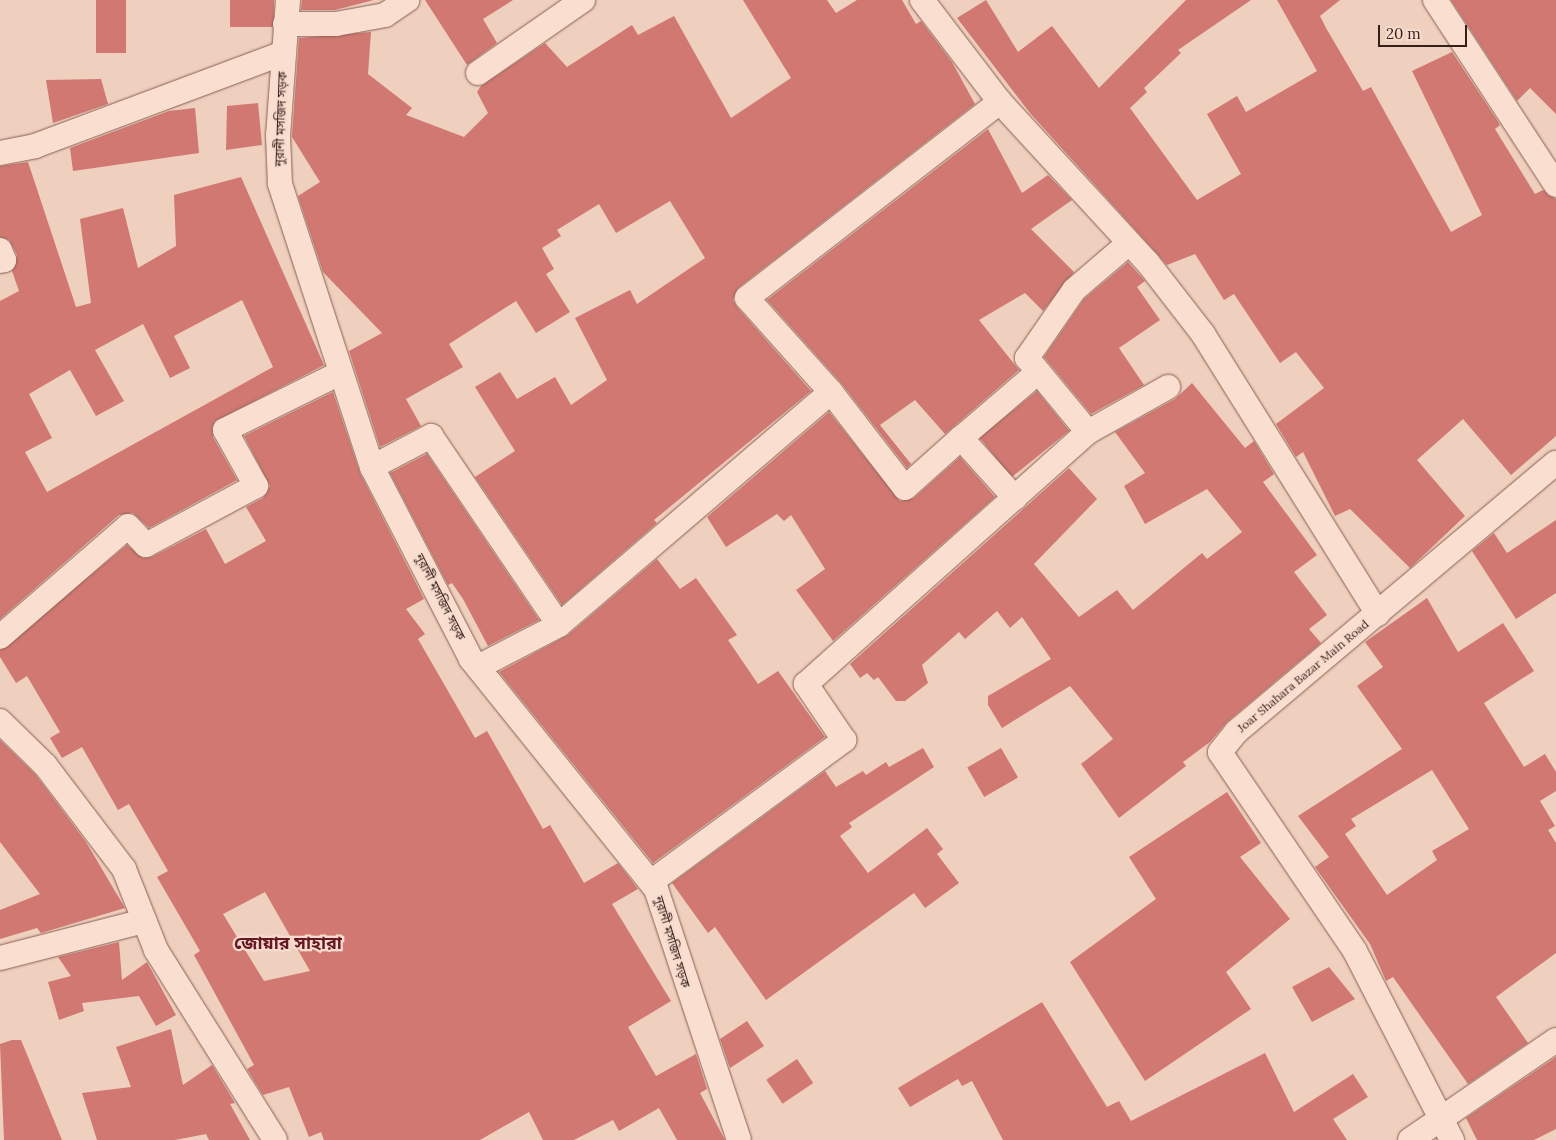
<!DOCTYPE html>
<html>
<head>
<meta charset="utf-8">
<style>
	body { margin:0 }
	#map { position:relative; width:1556px; height:1140px; overflow:hidden; background:#efcfbd; font-family:Lora,"Noto Sans Bengali",serif }
	div>[style] { position:absolute }
	.building>* { inset:0; background:#d07871; transform-origin:0 0 }
	.roads { filter:drop-shadow(0 0 1px #885f55) drop-shadow(0 0 1px #885f55) }
	.street>* { height:24px; margin:-12px; padding:0 12px; transform-origin:12px; border-radius:12px; background:#fadfd0 }
	span { translate:-50% -50%; white-space:nowrap; text-align:center; line-height:1.15; -webkit-text-stroke:4.5px #f7dccd; paint-order:stroke }
	.street-label { font-size:12px; color:#361f1b }
	.district-label { font-size:18px; color:#651823; font-weight:700 }
	.scale { position:absolute; left:1378px; top:25px; width:89px; height:22px; box-sizing:border-box; border:2px solid #361f1b; border-top:0; padding-left:6px; font-size:15px; line-height:18px; white-space:nowrap; color:#361f1b; -webkit-text-stroke:4px #f7dccd; paint-order:stroke }
</style>
</head>
<body>
<div id="map">
	<div class="building">
		<i style="left:96px;top:0;width:30px;height:53px"></i>
		<i style="left:230px;top:0;width:44px;height:27px"></i>
		<i style="clip-path:polygon(302px 0,374px 0,335px 10px,301px 10px)"></i>
		<i style="clip-path:polygon(425px 0,513px 0,483px 19px,497px 43px,467px 65px)"></i>
		<i style="clip-path:polygon(743px 0,827px 0,836px 13px,857px 0,902px 0,916px 24px,921px 21px,952px 62px,975px 104px,738px 288px,733px 300px,737px 307px,811px 391px,654px 520px,657px 523px,562px 605px,475px 477px,515px 451px,475px 387px,500px 372px,517px 399px,555px 377px,571px 405px,607px 380px,575px 318px,630px 290px,637px 304px,705px 258px,670px 201px,616px 233px,599px 204px,557px 230px,561px 236px,542px 248px,554px 269px,546px 274px,570px 312px,536px 333px,516px 301px,449px 344px,463px 367px,406px 399px,421px 426px,380px 447px,349px 351px,382px 333px,323px 272px,298px 196px,320px 182px,292px 137px,299px 38px,371px 32px,368px 74px,412px 108px,406px 115px,464px 137px,488px 113px,477px 92px,481px 86px,545px 43px,567px 67px,632px 25px,638px 35px,674px 16px,731px 118px,791px 78px)"></i>
		<i style="clip-path:polygon(986px 0,1018px 52px,1052px 26px,1099px 88px,1186px 0,1251px 0,1178px 50px,1181px 53px,1144px 88px,1147px 92px,1130px 108px,1197px 200px,1241px 174px,1207px 114px,1237px 96px,1246px 112px,1317px 71px,1277px 0,1340px 0,1320px 16px,1326px 28px,1363px 91px,1371px 87px,1451px 232px,1482px 215px,1412px 71px,1452px 52px,1497px 120px,1500px 125px,1495px 129px,1535px 194px,1543px 190px,1556px 199px,1556px 436px,1511px 475px,1463px 419px,1417px 460px,1465px 516px,1410px 568px,1350px 509px,1335px 516px,1303px 452px,1296px 457px,1276px 424px,1324px 388px,1296px 352px,1280px 363px,1234px 294px,1224px 300px,1195px 254px,1167px 265px,1030px 113px,957px 18px)"></i>
		<i style="clip-path:polygon(1451px 0,1556px 0,1556px 114px,1530px 88px,1517px 101px)"></i>
		<i style="clip-path:polygon(101px 79px,108px 104px,53px 123px,46px 80px)"></i>
		<i style="clip-path:polygon(258px 103px,262px 145px,226px 150px,227px 106px)"></i>
		<i style="clip-path:polygon(195px 108px,199px 153px,73px 171px,70px 148px,169px 111px)"></i>
		<i style="clip-path:polygon(988px 129px,1022px 193px,1048px 175px,1072px 200px,1031px 229px,1074px 272px,1043px 311px,1025px 293px,979px 320px,1019px 370px,945px 434px,915px 400px,880px 425px,911px 464px,907px 468px,842px 384px,767px 300px)"></i>
		<i style="clip-path:polygon(evenodd,28px 162px,76px 307px,91px 303px,80px 219px,123px 208px,138px 268px,176px 246px,174px 195px,241px 177px,324px 365px,214px 422px,213px 437px,237px 480px,149px 528px,133px 513px,119px 515px,0 619px,0 301px,19px 291px,12px 271px,17px 255px,9px 240px,0 237px,0 166px,28px 162px,242px 300px,273px 367px,47px 492px,25px 452px,52px 438px,29px 394px,70px 370px,96px 416px,124px 401px,95px 350px,143px 324px,170px 378px,190px 368px,174px 336px,242px 300px)"></i>
		<i style="clip-path:polygon(1128px 262px,1145px 281px,1137px 287px,1160px 320px,1119px 348px,1144px 385px,1091px 414px,1044px 357px,1084px 299px)"></i>
		<i style="clip-path:polygon(1192px 383px,1245px 448px,1254px 441px,1274px 474px,1263px 482px,1317px 555px,1294px 572px,1327px 615px,1309px 629px,1321px 643px,1227px 722px,1210px 742px,1183px 762px,1186px 766px,1119px 818px,1081px 764px,1113px 739px,1070px 686px,1002px 728px,988px 705px,988px 696px,1051px 659px,1022px 617px,1010px 628px,997px 611px,965px 639px,959px 632px,922px 665px,928px 683px,905px 701px,896px 701px,878px 677px,874px 680px,867px 673px,860px 678px,850px 664px,1069px 468px,1097px 499px,1034px 564px,1079px 617px,1117px 590px,1133px 610px,1202px 553px,1207px 559px,1242px 532px,1207px 489px,1145px 524px,1124px 486px,1145px 473px,1115px 432px,1175px 399px)"></i>
		<i style="left:1037px;top:391px;width:51px;height:74px;rotate:51deg"></i>
		<i style="clip-path:polygon(evenodd,333px 392px,360px 473px,424px 599px,406px 609px,425px 634px,418px 639px,475px 738px,487px 731px,543px 829px,550px 825px,584px 883px,618px 863px,638px 889px,612px 904px,671px 1001px,628px 1027px,656px 1076px,696px 1054px,707px 1089px,700px 1093px,725px 1140px,677px 1140px,659px 1108px,619px 1131px,613px 1120px,574px 1140px,543px 1140px,529px 1112px,480px 1140px,324px 1140px,321px 1132px,309px 1137px,289px 1087px,263px 1095px,247px 1069px,254px 1065px,194px 955px,200px 951px,157px 877px,168px 871px,129px 804px,118px 810px,82px 747px,62px 758px,50px 738px,60px 732px,27px 676px,16px 683px,0 657px,0 650px,127px 545px,143px 558px,152px 557px,206px 529px,225px 564px,266px 541px,246px 507px,263px 498px,270px 486px,244px 436px,333px 392px,265px 892px,310px 971px,264px 981px,223px 914px,265px 892px)"></i>
		<i style="clip-path:polygon(829px 412px,900px 501px,914px 498px,960px 457px,995px 497px,833px 641px,796px 590px,825px 569px,791px 515px,784px 521px,777px 514px,726px 547px,707px 517px)"></i>
		<i style="clip-path:polygon(427px 454px,539px 620px,488px 646px,463px 599px,452px 583px,448px 585px,390px 473px)"></i>
		<i style="clip-path:polygon(1556px 520px,1556px 593px,1516px 619px,1472px 551px,1494px 533px,1507px 553px)"></i>
		<i style="clip-path:polygon(657px 559px,680px 589px,696px 578px,737px 635px,728px 640px,758px 684px,778px 671px,825px 737px,653px 863px,499px 672px,568px 635px)"></i>
		<i style="clip-path:polygon(evenodd,1427px 598px,1458px 652px,1503px 623px,1534px 671px,1484px 703px,1524px 767px,1545px 754px,1556px 772px,1556px 791px,1540px 801px,1555px 826px,1548px 830px,1556px 843px,1556px 953px,1496px 997px,1528px 1043px,1468px 1084px,1393px 977px,1386px 981px,1370px 944px,1315px 867px,1329px 857px,1298px 816px,1402px 749px,1357px 686px,1383px 667px,1365px 642px,1427px 598px,1432px 770px,1469px 829px,1432px 851px,1437px 860px,1387px 895px,1345px 834px,1356px 826px,1351px 819px,1432px 770px)"></i>
		<i style="clip-path:polygon(0 740px,35px 774px,86px 842px,125px 908px,41px 933px,37px 928px,0 939px,0 910px,40px 894px,0 842px)"></i>
		<i style="clip-path:polygon(923px 748px,934px 767px,849px 823px,852px 827px,840px 836px,868px 873px,927px 828px,943px 849px,937px 854px,959px 883px,925px 908px,914px 893px,766px 1000px,715px 927px,708px 933px,672px 883px,825px 771px,836px 787px,863px 771px,866px 775px,886px 762px,889px 767px)"></i>
		<i style="left:1001px;top:748px;width:34px;height:39px;rotate:60deg"></i>
		<i style="clip-path:polygon(1227px 792px,1261px 843px,1240px 857px,1290px 919px,1226px 972px,1251px 1009px,1145px 1081px,1070px 962px,1156px 899px,1129px 857px)"></i>
		<i style="clip-path:polygon(119px 942px,122px 980px,147px 962px,176px 1015px,156px 1026px,139px 996px,82px 1003px,84px 1011px,59px 1020px,48px 982px,71px 976px,58px 957px)"></i>
		<i style="clip-path:polygon(1329px 967px,1355px 999px,1312px 1022px,1292px 987px)"></i>
		<i style="clip-path:polygon(1042px 1002px,1107px 1107px,1119px 1101px,1131px 1121px,1265px 1053px,1294px 1112px,1353px 1074px,1368px 1097px,1333px 1119px,1347px 1140px,1003px 1140px,972px 1081px,962px 1086px,958px 1079px,910px 1107px,898px 1088px)"></i>
		<i style="clip-path:polygon(747px 1021px,764px 1046px,730px 1068px,720px 1039px)"></i>
		<i style="clip-path:polygon(171px 1029px,183px 1085px,212px 1065px,235px 1103px,230px 1104px,250px 1140px,209px 1140px,206px 1134px,175px 1140px,97px 1140px,82px 1093px,131px 1087px,116px 1047px)"></i>
		<i style="clip-path:polygon(12px 1040px,21px 1040px,62px 1140px,4px 1140px,0 1044px)"></i>
		<i style="clip-path:polygon(1556px 1057px,1556px 1129px,1534px 1140px,1477px 1140px,1466px 1118px)"></i>
		<i style="left:797px;top:1059px;width:29px;height:37px;rotate:56deg"></i>
	</div>
	<div class="roads">
		<div class="street">
			<i style="left:288px;top:0;width:135px;rotate:94.2deg"></i>
			<i style="left:278px;top:135px;width:49px;rotate:87.7deg"></i>
			<i style="left:280px;top:184px;width:298px;rotate:72deg"></i>
			<i style="left:372px;top:467px;width:216px;rotate:62.7deg"></i>
			<i style="left:471px;top:659px;width:295px;rotate:51.2deg"></i>
			<i style="left:656px;top:889px;width:264px;rotate:71.7deg"></i>
			<i style="left:922px;top:0;width:128px;rotate:52.6deg"></i>
			<i style="left:1000px;top:102px;width:219px;rotate:47.4deg"></i>
			<i style="left:1148px;top:263px;width:90px;rotate:52.2deg"></i>
			<i style="left:1203px;top:334px;width:330px;rotate:58deg"></i>
			<i style="left:1435px;top:0;width:221px;rotate:56.8deg"></i>
			<i style="left:285px;top:24px;width:51px"></i>
			<i style="left:336px;top:24px;width:50px;rotate:-10.4deg"></i>
			<i style="left:385px;top:15px;width:27px;rotate:-34deg"></i>
			<i style="left:478px;top:73px;width:128px;rotate:-34.8deg"></i>
			<i style="left:0;top:153px;width:36px;rotate:-11deg"></i>
			<i style="left:35px;top:146px;width:266px;rotate:-20.5deg"></i>
			<i style="left:0;top:250px;width:11px;rotate:68deg"></i>
			<i style="left:4px;top:260px;width:4px;rotate:166deg"></i>
			<i style="left:831px;top:392px;width:126px;rotate:-131.8deg"></i>
			<i style="left:747px;top:298px;width:320px;rotate:-37.8deg"></i>
			<i style="left:1088px;top:432px;width:96px;rotate:-129.5deg"></i>
			<i style="left:1027px;top:358px;width:83px;rotate:-55.3deg"></i>
			<i style="left:1074px;top:290px;width:72px;rotate:-40.5deg"></i>
			<i style="left:372px;top:467px;width:67px;rotate:-27.7deg"></i>
			<i style="left:431px;top:436px;width:228px;rotate:55.9deg"></i>
			<i style="left:559px;top:625px;width:358px;rotate:-40.6deg"></i>
			<i style="left:831px;top:392px;width:121px;rotate:52.4deg"></i>
			<i style="left:905px;top:488px;width:75px;rotate:-41.8deg"></i>
			<i style="left:1015px;top:498px;width:81px;rotate:-132deg"></i>
			<i style="left:961px;top:438px;width:101px;rotate:-40.6deg"></i>
			<i style="left:0;top:637px;width:169px;rotate:-40.9deg"></i>
			<i style="left:128px;top:526px;width:26px;rotate:47deg"></i>
			<i style="left:146px;top:545px;width:125px;rotate:-28.2deg"></i>
			<i style="left:256px;top:486px;width:64px;rotate:-119deg"></i>
			<i style="left:225px;top:430px;width:126px;rotate:-26.4deg"></i>
			<i style="left:478px;top:667px;width:91px;rotate:-27.4deg"></i>
			<i style="left:0;top:721px;width:63px;rotate:44.4deg"></i>
			<i style="left:45px;top:765px;width:131px;rotate:52.8deg"></i>
			<i style="left:124px;top:869px;width:87px;rotate:68.4deg"></i>
			<i style="left:156px;top:950px;width:224px;rotate:57.9deg"></i>
			<i style="left:651px;top:882px;width:240px;rotate:-36.3deg"></i>
			<i style="left:844px;top:740px;width:68px;rotate:-124.2deg"></i>
			<i style="left:806px;top:684px;width:378px;rotate:-41.8deg"></i>
			<i style="left:1088px;top:432px;width:92px;rotate:-29.4deg"></i>
			<i style="left:0;top:958px;width:149px;rotate:-14.4deg"></i>
			<i style="left:1410px;top:1140px;width:177px;rotate:-34.4deg"></i>
			<i style="left:1452px;top:1140px;width:212px;rotate:-117.2deg"></i>
			<i style="left:1355px;top:951px;width:240px;rotate:-124.2deg"></i>
			<i style="left:1220px;top:752px;width:26px;rotate:-51deg"></i>
			<i style="left:1236px;top:732px;width:418px;rotate:-40.1deg"></i>
		</div>
	</div>
	<div class="street-label">
		<span style="left:281px;top:119px;rotate:-88deg">নুরানী মসজিদ সড়ক</span>
		<span style="left:440px;top:597px;rotate:63deg">নুরানী মসজিদ সড়ক</span>
		<span style="left:1303px;top:676px;rotate:-40deg">Joar Shahara Bazar Main Road</span>
		<span style="left:672px;top:942px;rotate:73deg">নুরানী মসজিদ সড়ক</span>
	</div>
	<div class="district-label">
		<span style="left:288px;top:943px">জোয়ার সাহারা</span>
	</div>
	<div class="scale">20 m</div>
</div>
</body>
</html>
